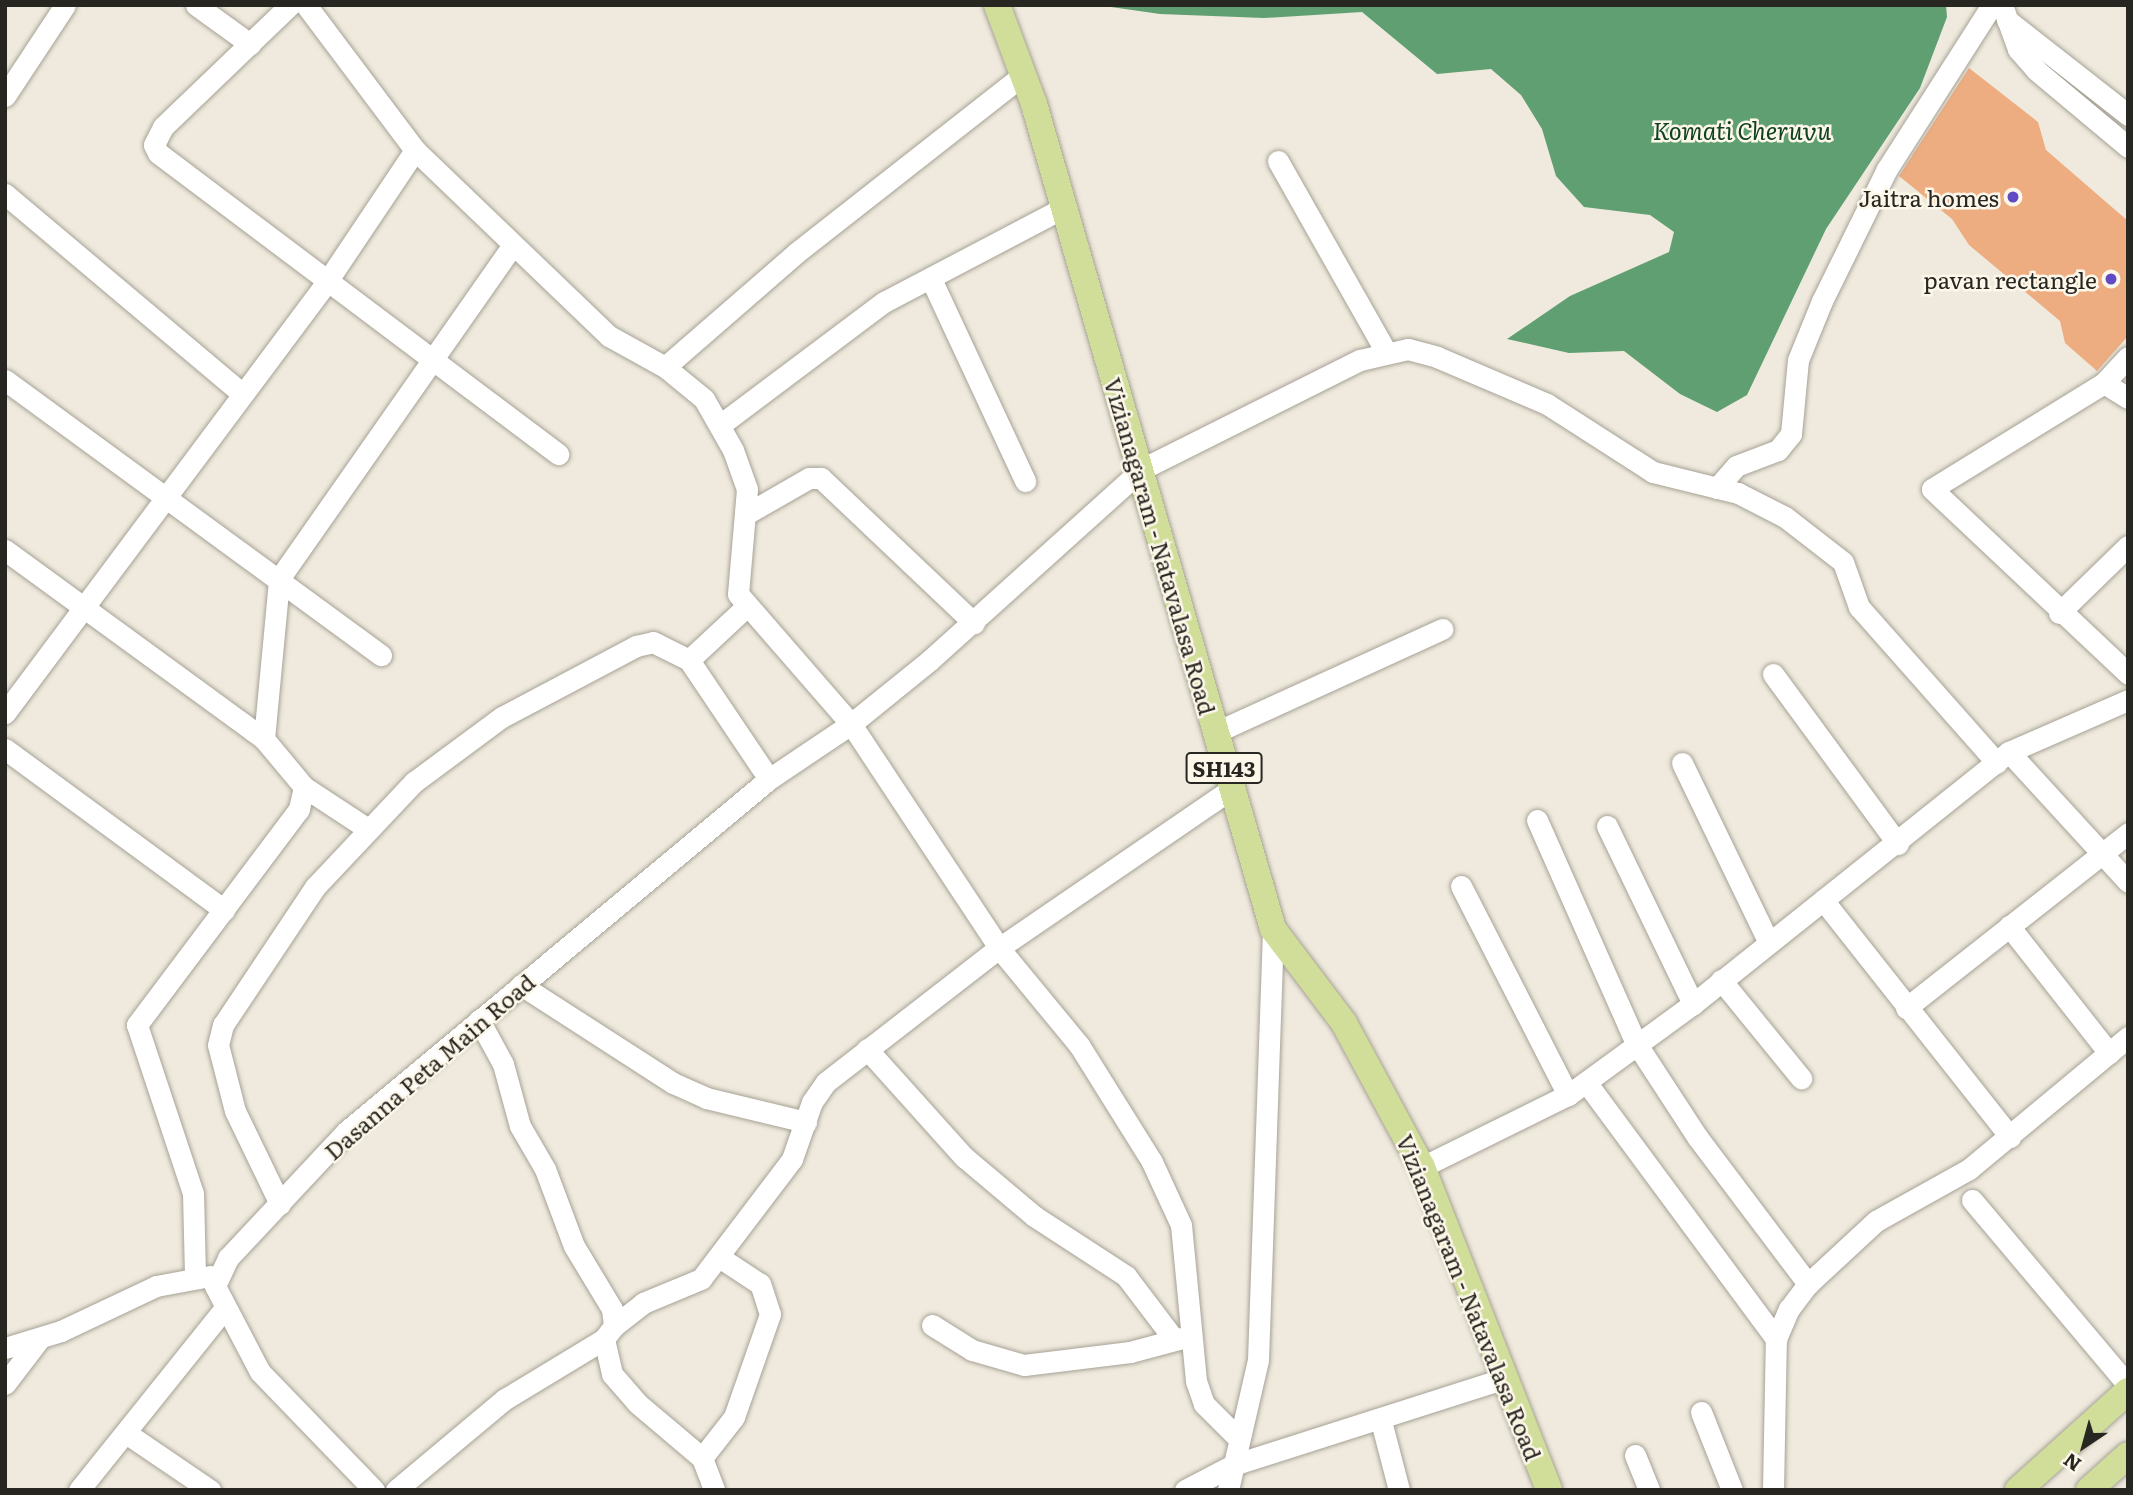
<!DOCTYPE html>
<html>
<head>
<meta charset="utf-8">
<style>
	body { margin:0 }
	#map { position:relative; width:2133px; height:1495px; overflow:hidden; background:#efeadd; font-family:Literata,serif }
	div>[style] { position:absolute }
	.water>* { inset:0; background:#5f9f71 }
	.building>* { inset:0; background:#eead81 }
	.roads { filter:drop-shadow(0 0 2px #a7a296) drop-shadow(0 0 2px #a7a296) }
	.minor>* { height:21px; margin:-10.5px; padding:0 10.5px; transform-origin:10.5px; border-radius:10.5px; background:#fff }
	.major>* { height:26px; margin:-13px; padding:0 13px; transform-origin:13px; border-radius:13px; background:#d0de9a }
	.dots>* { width:19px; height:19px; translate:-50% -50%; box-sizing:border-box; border:4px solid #fdf7ea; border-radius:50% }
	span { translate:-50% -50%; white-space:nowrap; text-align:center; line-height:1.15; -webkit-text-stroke:5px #fdf7ea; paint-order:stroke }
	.shield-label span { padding:2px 5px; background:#fdf7ea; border:2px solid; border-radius:5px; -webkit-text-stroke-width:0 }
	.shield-label { font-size:21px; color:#282621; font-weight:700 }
	.poi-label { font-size:23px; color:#282621 }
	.right { translate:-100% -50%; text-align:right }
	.street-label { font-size:23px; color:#282621 }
	.water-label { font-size:24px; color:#104222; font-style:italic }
	.frame { position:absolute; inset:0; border:7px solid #282621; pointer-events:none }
	.north { position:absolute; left:2049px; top:1411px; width:70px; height:70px; -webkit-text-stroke:5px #fdf7ea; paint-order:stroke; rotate:216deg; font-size:19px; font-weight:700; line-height:28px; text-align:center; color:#282621 }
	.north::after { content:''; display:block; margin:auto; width:24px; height:32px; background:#282621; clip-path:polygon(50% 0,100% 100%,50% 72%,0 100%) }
</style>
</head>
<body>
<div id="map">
	<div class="water">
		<i style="clip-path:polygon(1097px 5px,1946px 5px,1947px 17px,1920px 88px,1826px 229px,1747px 395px,1717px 412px,1680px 394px,1624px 351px,1569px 353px,1507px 339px,1570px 296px,1669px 252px,1674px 232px,1650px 215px,1584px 207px,1556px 176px,1542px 129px,1521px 95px,1491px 69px,1437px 74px,1362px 12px,1264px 18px,1160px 14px)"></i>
	</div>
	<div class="building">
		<i style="clip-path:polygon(1969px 68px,2038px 122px,2046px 150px,2128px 221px,2128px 336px,2097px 371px,2065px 343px,2060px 321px,1969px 245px,1952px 219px,1899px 176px)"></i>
	</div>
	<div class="roads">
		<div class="minor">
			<i style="left:196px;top:5px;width:67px;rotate:35.8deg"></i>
			<i style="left:290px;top:5px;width:176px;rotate:136.2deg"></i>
			<i style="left:163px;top:127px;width:20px;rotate:117deg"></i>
			<i style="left:154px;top:145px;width:9px;rotate:63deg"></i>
			<i style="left:158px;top:153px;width:501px;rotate:36.96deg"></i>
			<i style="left:306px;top:5px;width:181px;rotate:53.1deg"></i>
			<i style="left:415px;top:150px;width:269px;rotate:43.8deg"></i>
			<i style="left:609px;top:336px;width:64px;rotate:29deg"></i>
			<i style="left:665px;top:367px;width:50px;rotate:39.4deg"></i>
			<i style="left:704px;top:399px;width:59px;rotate:60.4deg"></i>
			<i style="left:733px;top:450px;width:41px;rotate:70.3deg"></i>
			<i style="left:747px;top:489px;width:105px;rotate:94.9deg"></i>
			<i style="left:738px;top:594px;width:172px;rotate:49deg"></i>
			<i style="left:851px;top:724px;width:268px;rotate:56.5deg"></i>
			<i style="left:999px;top:948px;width:126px;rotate:50.5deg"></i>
			<i style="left:1079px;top:1045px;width:138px;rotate:58deg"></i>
			<i style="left:1152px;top:1162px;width:69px;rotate:65.3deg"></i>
			<i style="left:1181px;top:1225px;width:157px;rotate:84.5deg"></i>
			<i style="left:1196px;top:1381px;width:24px;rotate:71deg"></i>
			<i style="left:1204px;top:1404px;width:49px;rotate:45deg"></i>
			<i style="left:2002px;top:5px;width:47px;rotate:70deg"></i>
			<i style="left:2018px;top:49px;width:28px;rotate:49deg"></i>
			<i style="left:2036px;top:70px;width:120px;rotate:39.9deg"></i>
			<i style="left:2007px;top:20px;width:154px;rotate:38.1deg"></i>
			<i style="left:5px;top:96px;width:109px;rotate:-56.6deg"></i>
			<i style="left:1278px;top:161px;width:219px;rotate:60.5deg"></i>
			<i style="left:5px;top:194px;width:309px;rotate:40.1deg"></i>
			<i style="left:931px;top:279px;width:223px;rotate:65deg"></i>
			<i style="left:2128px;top:357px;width:35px;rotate:133deg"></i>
			<i style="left:2104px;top:383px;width:202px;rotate:148.4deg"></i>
			<i style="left:1932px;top:489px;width:270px;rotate:43.3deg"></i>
			<i style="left:665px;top:367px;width:174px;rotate:-41deg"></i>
			<i style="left:796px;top:253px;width:288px;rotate:-38.1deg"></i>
			<i style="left:5px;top:380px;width:466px;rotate:36.2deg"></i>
			<i style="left:2104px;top:383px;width:28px;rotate:32deg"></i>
			<i style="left:720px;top:425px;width:205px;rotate:-36.9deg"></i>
			<i style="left:884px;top:302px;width:200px;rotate:-27.7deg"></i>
			<i style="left:1717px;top:488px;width:29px;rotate:-49deg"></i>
			<i style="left:1736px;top:466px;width:45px;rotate:-20.9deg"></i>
			<i style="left:1778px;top:450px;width:21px;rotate:-51deg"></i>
			<i style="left:1791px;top:434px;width:74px;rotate:-84.6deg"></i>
			<i style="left:1798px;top:360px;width:64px;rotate:-67.9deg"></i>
			<i style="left:1822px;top:301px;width:147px;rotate:-63.8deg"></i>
			<i style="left:1887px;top:169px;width:195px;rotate:-57.4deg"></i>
			<i style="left:748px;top:513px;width:70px;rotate:-29.8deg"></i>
			<i style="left:809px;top:478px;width:12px"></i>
			<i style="left:821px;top:478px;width:211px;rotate:43.5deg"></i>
			<i style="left:5px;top:550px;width:321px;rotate:36.1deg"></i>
			<i style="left:264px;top:739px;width:62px;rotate:50.2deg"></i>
			<i style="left:304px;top:787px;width:23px;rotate:103deg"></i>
			<i style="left:299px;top:809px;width:270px;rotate:126.9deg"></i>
			<i style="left:137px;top:1025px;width:177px;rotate:71.6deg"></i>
			<i style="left:193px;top:1193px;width:84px;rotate:88.6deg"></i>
			<i style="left:2059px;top:613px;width:96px;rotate:-44.2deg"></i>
			<i style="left:689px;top:660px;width:79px;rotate:-43deg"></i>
			<i style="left:1773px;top:674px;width:211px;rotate:53.7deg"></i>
			<i style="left:5px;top:713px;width:537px;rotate:-53.26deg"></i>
			<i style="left:326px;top:283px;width:160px;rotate:-56.2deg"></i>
			<i style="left:1214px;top:733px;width:251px;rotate:-24.5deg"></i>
			<i style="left:264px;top:739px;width:161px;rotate:-84.6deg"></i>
			<i style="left:279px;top:579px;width:408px;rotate:-55deg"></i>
			<i style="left:5px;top:749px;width:272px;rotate:36.3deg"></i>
			<i style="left:2009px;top:752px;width:176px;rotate:47.5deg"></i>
			<i style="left:1682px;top:763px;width:198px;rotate:64.2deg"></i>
			<i style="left:304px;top:787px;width:77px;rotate:33.3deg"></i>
			<i style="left:1537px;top:820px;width:244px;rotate:66.1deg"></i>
			<i style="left:1636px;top:1043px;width:113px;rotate:56.9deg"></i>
			<i style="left:1698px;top:1138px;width:183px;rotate:53deg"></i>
			<i style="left:1607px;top:826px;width:198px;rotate:64.2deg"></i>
			<i style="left:1461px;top:886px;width:235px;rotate:62.9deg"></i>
			<i style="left:1823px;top:900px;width:302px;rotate:51.7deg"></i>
			<i style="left:2009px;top:926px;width:162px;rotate:51.8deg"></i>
			<i style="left:1721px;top:980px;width:127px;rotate:50.8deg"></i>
			<i style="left:521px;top:985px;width:181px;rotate:32.8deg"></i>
			<i style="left:673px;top:1083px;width:36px;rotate:24deg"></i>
			<i style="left:706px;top:1098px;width:103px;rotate:13.5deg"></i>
			<i style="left:1906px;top:1008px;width:283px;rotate:-38.2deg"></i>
			<i style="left:479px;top:1020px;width:50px;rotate:61.4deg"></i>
			<i style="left:503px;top:1064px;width:64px;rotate:74.7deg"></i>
			<i style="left:520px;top:1126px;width:50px;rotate:59.8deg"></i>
			<i style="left:545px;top:1169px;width:82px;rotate:69.4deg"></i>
			<i style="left:574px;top:1246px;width:74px;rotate:58.9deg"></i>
			<i style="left:612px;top:1309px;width:17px;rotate:83deg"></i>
			<i style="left:614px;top:1326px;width:16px;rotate:128deg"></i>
			<i style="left:604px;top:1339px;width:36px;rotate:77deg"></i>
			<i style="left:612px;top:1374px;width:38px;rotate:49deg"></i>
			<i style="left:637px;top:1403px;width:85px;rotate:40.2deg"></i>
			<i style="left:702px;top:1458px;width:34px;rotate:69deg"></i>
			<i style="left:867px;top:1049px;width:145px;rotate:48.1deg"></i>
			<i style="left:964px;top:1157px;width:92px;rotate:40.1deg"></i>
			<i style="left:1034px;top:1216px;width:110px;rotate:33.1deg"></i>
			<i style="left:1126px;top:1276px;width:78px;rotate:52.8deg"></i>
			<i style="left:1586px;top:1082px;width:320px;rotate:53.5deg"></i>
			<i style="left:1422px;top:1167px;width:163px;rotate:-26.3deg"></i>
			<i style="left:1568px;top:1095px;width:155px;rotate:-36.1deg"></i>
			<i style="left:1693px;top:1004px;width:404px;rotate:-38.6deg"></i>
			<i style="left:2009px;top:752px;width:130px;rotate:-23.6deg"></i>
			<i style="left:1972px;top:1200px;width:242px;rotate:49.9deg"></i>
			<i style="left:280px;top:1204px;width:103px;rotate:-115.8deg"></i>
			<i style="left:235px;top:1111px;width:68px;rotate:-104.4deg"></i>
			<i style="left:218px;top:1045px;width:21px;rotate:-76deg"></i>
			<i style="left:223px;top:1025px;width:166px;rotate:-56.3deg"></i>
			<i style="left:315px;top:887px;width:144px;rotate:-46.7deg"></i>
			<i style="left:414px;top:782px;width:109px;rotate:-36.5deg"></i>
			<i style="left:502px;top:717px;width:152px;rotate:-27.9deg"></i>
			<i style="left:636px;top:646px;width:17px;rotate:-13deg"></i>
			<i style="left:653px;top:642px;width:40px;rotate:26.6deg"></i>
			<i style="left:689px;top:660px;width:143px;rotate:56.1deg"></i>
			<i style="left:932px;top:1325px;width:47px;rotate:32deg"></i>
			<i style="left:972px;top:1350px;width:54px;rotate:16.1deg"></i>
			<i style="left:1024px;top:1365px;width:107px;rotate:-7deg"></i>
			<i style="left:1130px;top:1352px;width:58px;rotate:-15deg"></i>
			<i style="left:614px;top:1326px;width:37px;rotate:-38deg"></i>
			<i style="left:643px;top:1303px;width:63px;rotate:-22.5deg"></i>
			<i style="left:701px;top:1279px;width:151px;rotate:-52.8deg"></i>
			<i style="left:792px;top:1159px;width:60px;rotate:-70.7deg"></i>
			<i style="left:812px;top:1102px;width:24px;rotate:-55deg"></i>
			<i style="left:826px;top:1082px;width:219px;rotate:-37.8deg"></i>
			<i style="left:999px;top:948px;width:280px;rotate:-34.4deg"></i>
			<i style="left:5px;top:1348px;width:59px;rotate:-16.9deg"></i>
			<i style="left:61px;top:1331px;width:105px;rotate:-25.3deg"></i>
			<i style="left:156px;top:1286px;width:55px;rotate:-10.5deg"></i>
			<i style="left:5px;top:1384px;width:58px;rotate:-52.7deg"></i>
			<i style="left:1701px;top:1412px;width:84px;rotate:68.3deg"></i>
			<i style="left:1381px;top:1421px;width:71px;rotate:75.4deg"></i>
			<i style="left:126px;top:1433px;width:102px;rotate:34.2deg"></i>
			<i style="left:1635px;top:1455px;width:38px;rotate:68deg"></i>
			<i style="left:702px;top:1458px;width:52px;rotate:-52deg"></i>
			<i style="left:734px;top:1417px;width:109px;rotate:-70.7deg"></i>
			<i style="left:770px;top:1314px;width:32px;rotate:-108deg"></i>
			<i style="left:760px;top:1284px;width:49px;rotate:-146.6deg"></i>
			<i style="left:79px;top:1490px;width:231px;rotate:-51.3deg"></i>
			<i style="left:374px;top:1490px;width:164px;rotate:-134deg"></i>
			<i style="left:260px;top:1372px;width:97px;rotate:-117.6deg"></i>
			<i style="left:215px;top:1286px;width:31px;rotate:-65deg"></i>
			<i style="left:228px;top:1258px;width:174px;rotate:-46.9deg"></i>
			<i style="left:347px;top:1131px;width:550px;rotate:-39.83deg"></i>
			<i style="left:769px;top:779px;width:99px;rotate:-33.9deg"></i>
			<i style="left:851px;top:724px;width:102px;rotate:-39deg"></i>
			<i style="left:930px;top:660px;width:285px;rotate:-42deg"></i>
			<i style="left:1142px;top:469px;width:244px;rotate:-26.6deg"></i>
			<i style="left:1360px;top:360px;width:49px;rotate:-12.9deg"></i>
			<i style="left:1408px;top:349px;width:30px;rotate:15deg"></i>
			<i style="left:1437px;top:357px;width:120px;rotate:23.1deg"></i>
			<i style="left:1547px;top:404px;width:126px;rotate:32.7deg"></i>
			<i style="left:1653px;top:472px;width:88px;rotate:13.9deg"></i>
			<i style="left:1738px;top:493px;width:53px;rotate:27.1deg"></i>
			<i style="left:1785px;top:517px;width:73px;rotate:37.8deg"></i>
			<i style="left:1843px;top:562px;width:48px;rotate:70.4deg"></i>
			<i style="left:1859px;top:607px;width:208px;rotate:48.5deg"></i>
			<i style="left:396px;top:1490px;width:142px;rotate:-39.9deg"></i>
			<i style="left:505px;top:1399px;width:116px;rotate:-31.2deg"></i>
			<i style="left:1185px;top:1490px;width:54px;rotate:-27.5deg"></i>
			<i style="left:1233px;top:1465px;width:286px;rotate:-17.7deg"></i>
			<i style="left:1228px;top:1490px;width:133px;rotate:-77deg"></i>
			<i style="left:1258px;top:1360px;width:431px;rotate:-88deg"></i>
			<i style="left:1773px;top:1490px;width:151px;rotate:-88.9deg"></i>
			<i style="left:1776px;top:1339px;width:33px;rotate:-67deg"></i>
			<i style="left:1789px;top:1309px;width:31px;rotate:-53deg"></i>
			<i style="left:1808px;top:1284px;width:93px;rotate:-42.8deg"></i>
			<i style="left:1876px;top:1221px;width:107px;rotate:-29.2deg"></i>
			<i style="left:1969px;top:1169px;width:207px;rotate:-39.7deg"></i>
		</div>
		<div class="major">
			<i style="left:997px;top:5px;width:106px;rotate:69.5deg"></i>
			<i style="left:1034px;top:104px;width:859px;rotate:73.84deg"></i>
			<i style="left:1273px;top:929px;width:118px;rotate:52.9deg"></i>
			<i style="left:1344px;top:1023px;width:164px;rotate:61.6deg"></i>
			<i style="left:1422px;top:1167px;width:347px;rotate:68.5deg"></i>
			<i style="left:2018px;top:1490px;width:148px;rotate:-42deg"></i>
			<i style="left:2089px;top:1490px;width:52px;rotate:-41.9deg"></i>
		</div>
	</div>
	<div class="dots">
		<i style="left:2013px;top:197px;background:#5f4cc4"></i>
		<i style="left:2111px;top:279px;background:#5f4cc4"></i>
	</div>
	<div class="shield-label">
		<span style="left:1224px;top:768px">SH143</span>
	</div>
	<div class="poi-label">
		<span class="right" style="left:1999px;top:197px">Jaitra homes</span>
		<span class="right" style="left:2097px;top:279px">pavan rectangle</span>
	</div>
	<div class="street-label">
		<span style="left:1161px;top:546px;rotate:74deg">Vizianagaram - Natavalasa Road</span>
		<span style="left:429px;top:1066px;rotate:-41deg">Dasanna Peta Main Road</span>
		<span style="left:1470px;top:1297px;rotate:68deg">Vizianagaram - Natavalasa Road</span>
	</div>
	<div class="water-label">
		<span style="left:1742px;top:130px">Komati Cheruvu</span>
	</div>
	<div class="frame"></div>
	<div class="north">N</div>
</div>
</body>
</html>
